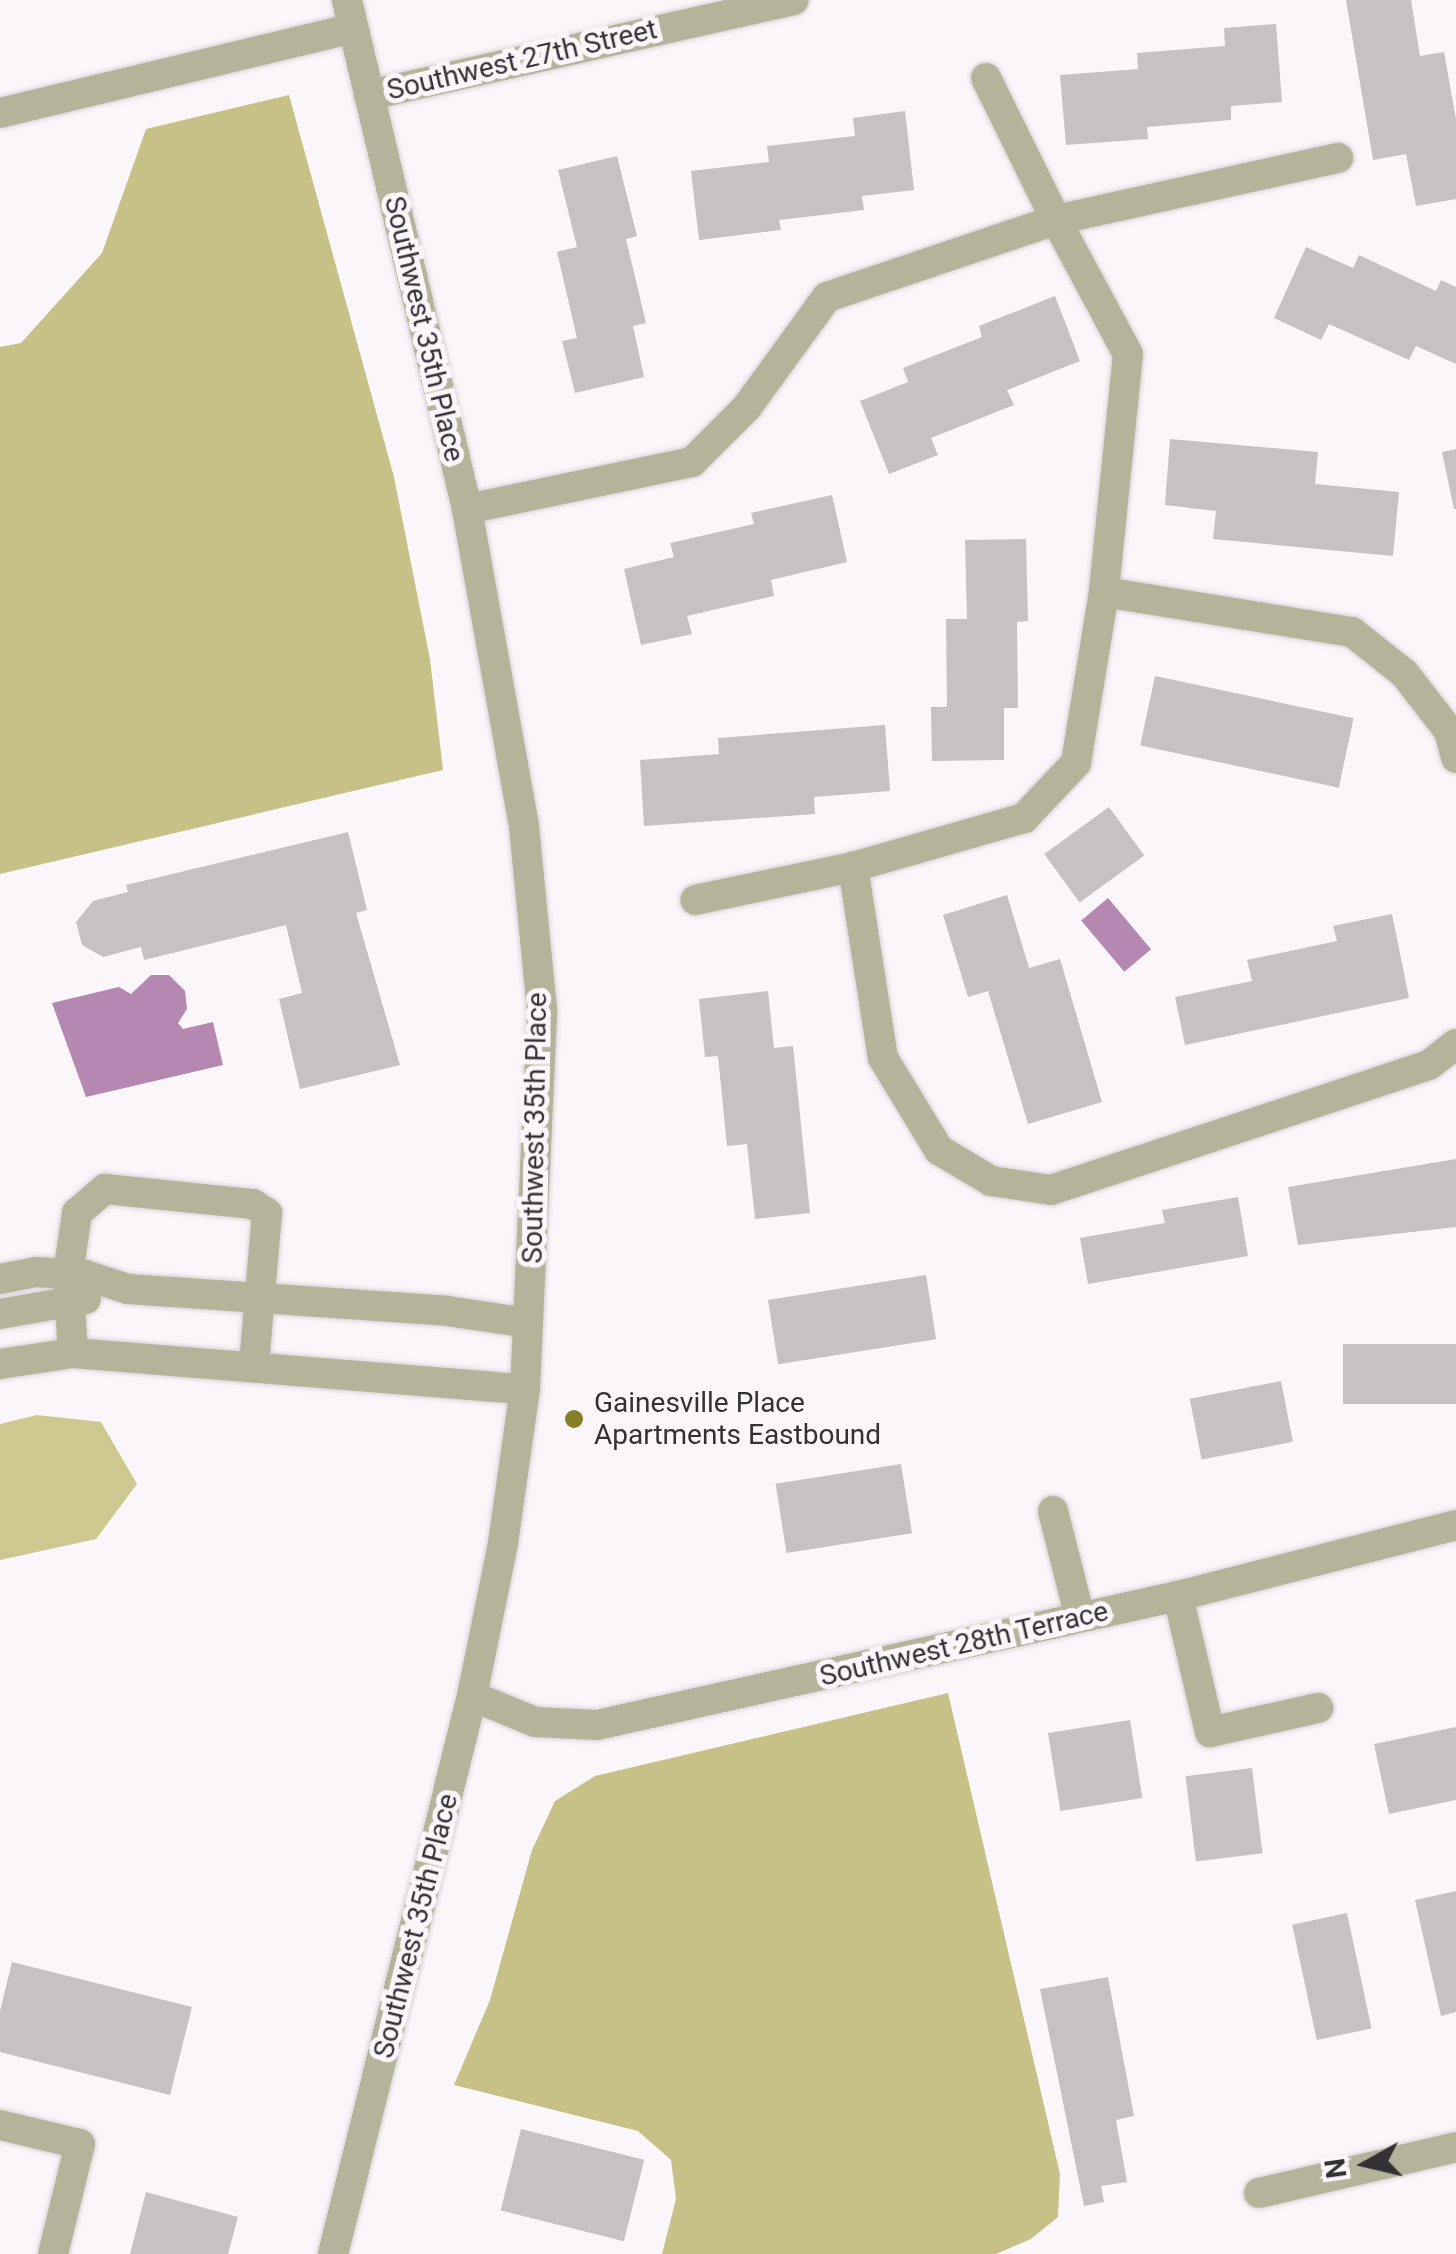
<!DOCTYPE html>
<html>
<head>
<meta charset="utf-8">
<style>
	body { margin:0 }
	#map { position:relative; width:1456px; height:2254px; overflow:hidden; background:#fbf6fa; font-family:Roboto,sans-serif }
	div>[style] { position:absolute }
	.green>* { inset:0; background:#ccc88f }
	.forest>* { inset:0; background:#c6c287 }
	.water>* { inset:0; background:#b488b1; transform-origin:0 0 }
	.building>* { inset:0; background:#c5c1c4; transform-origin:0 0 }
	.roads { filter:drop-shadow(0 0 2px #d7d3d6) drop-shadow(0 0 2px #d7d3d6) }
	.minor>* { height:30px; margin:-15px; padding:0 15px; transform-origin:15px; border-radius:15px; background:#b5b39a }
	.dots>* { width:28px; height:28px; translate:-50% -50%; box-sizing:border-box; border:5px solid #fbf6fa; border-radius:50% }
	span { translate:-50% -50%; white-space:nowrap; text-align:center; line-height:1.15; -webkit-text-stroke:10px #fbf6fa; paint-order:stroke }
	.street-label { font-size:28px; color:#333133 }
	.poi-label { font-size:28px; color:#333133 }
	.left { translate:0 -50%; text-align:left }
	.north { position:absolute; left:1316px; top:2114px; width:100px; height:100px; -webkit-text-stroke:8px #fbf6fa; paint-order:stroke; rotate:262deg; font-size:28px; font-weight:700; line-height:40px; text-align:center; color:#333133 }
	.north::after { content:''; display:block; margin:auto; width:35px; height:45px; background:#333133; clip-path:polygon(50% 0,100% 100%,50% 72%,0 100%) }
</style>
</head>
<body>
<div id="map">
	<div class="green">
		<i style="clip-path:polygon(37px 1415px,101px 1422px,137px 1484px,96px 1539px,0 1560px,0 1424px)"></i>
	</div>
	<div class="forest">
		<i style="clip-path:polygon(289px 95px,394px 477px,430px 659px,443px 770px,0 874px,0 347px,21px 343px,102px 253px,146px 129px)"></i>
		<i style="clip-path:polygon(948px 1693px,1060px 2174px,1058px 2217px,1031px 2239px,996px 2254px,662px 2254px,676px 2199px,671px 2160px,638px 2131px,454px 2085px,490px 2000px,532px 1850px,555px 1801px,595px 1776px)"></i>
	</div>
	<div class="water">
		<i style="left:1108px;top:898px;width:67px;height:35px;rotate:50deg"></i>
		<i style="clip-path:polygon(151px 975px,169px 975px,185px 991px,187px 1009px,178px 1023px,183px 1029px,213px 1022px,223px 1065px,86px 1097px,52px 1003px,119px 987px,131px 994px)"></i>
	</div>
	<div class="building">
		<i style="clip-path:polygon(1346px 0,1411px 0,1420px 56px,1444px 52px,1456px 119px,1456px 199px,1416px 206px,1406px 154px,1373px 160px)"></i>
		<i style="clip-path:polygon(1276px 24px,1282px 102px,1231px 106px,1231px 120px,1147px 127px,1148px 139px,1066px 145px,1060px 75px,1138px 69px,1137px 53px,1225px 46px,1224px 28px)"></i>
		<i style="clip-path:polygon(905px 111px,914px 190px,862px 196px,864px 210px,779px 220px,781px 230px,699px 240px,691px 171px,769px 162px,767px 146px,855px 136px,853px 118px)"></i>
		<i style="clip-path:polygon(617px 156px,637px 236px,626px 239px,646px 323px,633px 326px,644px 377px,575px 393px,562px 341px,577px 338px,557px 252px,577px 247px,558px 170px)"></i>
		<i style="clip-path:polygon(1306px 247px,1353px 268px,1359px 255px,1436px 291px,1441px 280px,1456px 287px,1456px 364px,1416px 346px,1409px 360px,1329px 324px,1321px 340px,1274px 318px)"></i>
		<i style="clip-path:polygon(1055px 296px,1080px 361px,1007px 390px,1014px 405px,931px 438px,938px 455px,889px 474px,860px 401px,908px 382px,903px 368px,982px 337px,979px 326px)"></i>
		<i style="clip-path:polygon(1170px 439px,1318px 452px,1315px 484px,1399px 492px,1393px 556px,1213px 539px,1216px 511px,1165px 505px)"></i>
		<i style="clip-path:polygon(1456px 449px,1456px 509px,1454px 509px,1442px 452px)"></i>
		<i style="clip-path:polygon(832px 495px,847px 562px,771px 580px,774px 596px,687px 616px,692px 634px,641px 645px,624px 569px,674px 557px,670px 543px,754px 524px,751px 513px)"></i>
		<i style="clip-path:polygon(1026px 539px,1028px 621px,1017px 622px,1018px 708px,1004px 708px,1004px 760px,932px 761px,931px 707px,947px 707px,946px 619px,967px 619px,965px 540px)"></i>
		<i style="left:1155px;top:676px;width:203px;height:71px;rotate:12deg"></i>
		<i style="clip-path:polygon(885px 725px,890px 791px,814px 797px,815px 814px,644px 826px,640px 760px,719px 754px,718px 738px)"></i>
		<i style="left:1109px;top:807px;width:60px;height:80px;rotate:54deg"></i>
		<i style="clip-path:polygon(348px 832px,367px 910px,356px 913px,400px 1065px,300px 1089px,279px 999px,302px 993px,286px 925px,144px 960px,141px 947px,103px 957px,82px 945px,76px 922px,93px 901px,128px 892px,126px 885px)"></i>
		<i style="clip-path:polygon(1007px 895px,1029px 968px,1060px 959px,1102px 1102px,1028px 1124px,988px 991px,968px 997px,943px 915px)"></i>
		<i style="clip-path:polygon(1392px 914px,1409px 998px,1185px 1045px,1175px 997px,1252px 981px,1247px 960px,1337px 941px,1333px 926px)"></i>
		<i style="clip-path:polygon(768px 991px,774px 1048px,793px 1046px,810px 1213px,755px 1219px,747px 1144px,727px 1146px,718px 1056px,705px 1057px,699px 999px)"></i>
		<i style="clip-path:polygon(1456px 1159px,1456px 1227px,1298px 1245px,1288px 1187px)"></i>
		<i style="clip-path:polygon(1238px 1197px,1248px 1256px,1088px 1284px,1080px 1238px,1165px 1223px,1162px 1210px)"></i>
		<i style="left:926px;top:1275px;width:65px;height:160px;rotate:81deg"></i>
		<i style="left:1456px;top:1344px;width:60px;height:113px;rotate:90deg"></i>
		<i style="left:1281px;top:1381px;width:62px;height:93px;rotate:79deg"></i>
		<i style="left:901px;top:1464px;width:70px;height:127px;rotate:81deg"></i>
		<i style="left:1130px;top:1720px;width:79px;height:83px;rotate:81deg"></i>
		<i style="clip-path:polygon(1456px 1727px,1456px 1800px,1389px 1814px,1374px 1744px)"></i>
		<i style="left:1252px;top:1768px;width:86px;height:67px;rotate:83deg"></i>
		<i style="clip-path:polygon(1456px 1891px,1456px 2012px,1441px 2016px,1415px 1900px)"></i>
		<i style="left:1347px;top:1913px;width:118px;height:56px;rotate:78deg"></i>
		<i style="clip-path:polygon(12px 1962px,192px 2007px,170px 2095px,0 2052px,0 2011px)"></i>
		<i style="clip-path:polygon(1108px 1977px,1134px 2116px,1116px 2120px,1127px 2182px,1101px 2186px,1104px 2202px,1084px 2206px,1040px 1989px)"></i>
		<i style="left:521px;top:2129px;width:127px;height:84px;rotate:14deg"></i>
		<i style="clip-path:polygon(146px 2192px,238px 2217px,228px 2254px,130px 2254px)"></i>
	</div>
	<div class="roads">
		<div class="minor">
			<i style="left:986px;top:78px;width:158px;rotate:63.8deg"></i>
			<i style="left:1056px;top:220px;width:289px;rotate:-12.4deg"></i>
			<i style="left:369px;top:95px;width:435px;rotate:-12.6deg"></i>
			<i style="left:0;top:113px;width:363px;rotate:-13.5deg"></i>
			<i style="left:467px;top:509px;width:230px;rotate:-11.8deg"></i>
			<i style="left:692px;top:462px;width:78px;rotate:-45deg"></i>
			<i style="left:747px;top:407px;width:136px;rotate:-54deg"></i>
			<i style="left:827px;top:297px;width:242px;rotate:-18.6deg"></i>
			<i style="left:1056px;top:220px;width:152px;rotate:61.8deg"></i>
			<i style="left:1128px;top:354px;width:239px;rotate:95.8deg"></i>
			<i style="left:1104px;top:592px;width:173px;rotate:99.3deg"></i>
			<i style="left:1076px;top:763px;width:76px;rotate:133.4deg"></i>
			<i style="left:1024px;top:818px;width:178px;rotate:164deg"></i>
			<i style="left:853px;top:867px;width:161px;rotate:168.2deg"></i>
			<i style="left:1104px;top:592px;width:251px;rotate:9.2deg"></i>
			<i style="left:1352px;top:632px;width:66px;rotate:38.3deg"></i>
			<i style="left:1404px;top:673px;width:73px;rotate:52.2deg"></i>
			<i style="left:1449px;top:731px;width:28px;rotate:75deg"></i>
			<i style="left:853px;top:867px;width:193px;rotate:81.1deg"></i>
			<i style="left:883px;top:1058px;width:108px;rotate:58.7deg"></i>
			<i style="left:939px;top:1150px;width:61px;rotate:30.8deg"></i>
			<i style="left:991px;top:1181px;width:61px;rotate:8.5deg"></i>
			<i style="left:1051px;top:1190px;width:398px;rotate:-18.3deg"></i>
			<i style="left:1429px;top:1065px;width:34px;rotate:-38deg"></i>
			<i style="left:0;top:1279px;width:36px;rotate:-11deg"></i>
			<i style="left:35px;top:1272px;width:50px;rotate:3.4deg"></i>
			<i style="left:85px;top:1275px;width:45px;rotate:18deg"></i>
			<i style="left:128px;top:1289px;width:320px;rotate:3.9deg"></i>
			<i style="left:447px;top:1311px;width:82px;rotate:8.4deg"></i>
			<i style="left:0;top:1314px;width:87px;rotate:-9.9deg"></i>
			<i style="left:73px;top:1353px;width:79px;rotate:-93.6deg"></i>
			<i style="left:68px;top:1274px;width:62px;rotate:-81.6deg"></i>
			<i style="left:77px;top:1213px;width:37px;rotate:-41deg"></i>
			<i style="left:105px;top:1189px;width:149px;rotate:5.8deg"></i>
			<i style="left:253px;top:1204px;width:17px;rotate:33deg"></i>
			<i style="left:267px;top:1213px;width:154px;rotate:94.9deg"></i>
			<i style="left:0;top:1364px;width:74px;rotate:-8.6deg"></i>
			<i style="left:73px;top:1353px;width:453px;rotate:4.6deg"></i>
			<i style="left:1053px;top:1511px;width:110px;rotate:75.8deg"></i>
			<i style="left:1178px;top:1596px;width:140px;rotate:76.8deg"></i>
			<i style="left:1210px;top:1732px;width:111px;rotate:-12.5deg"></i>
			<i style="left:472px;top:1696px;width:68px;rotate:22.4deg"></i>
			<i style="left:535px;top:1722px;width:62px;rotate:2.8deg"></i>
			<i style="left:597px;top:1725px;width:595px;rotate:-12.52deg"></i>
			<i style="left:1178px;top:1596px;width:287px;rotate:-14.3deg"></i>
			<i style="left:0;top:2125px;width:82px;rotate:13.4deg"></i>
			<i style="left:80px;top:2144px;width:113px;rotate:103.8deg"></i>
			<i style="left:1259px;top:2193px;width:202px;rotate:-13.1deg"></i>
			<i style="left:333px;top:2254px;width:575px;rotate:-76.01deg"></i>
			<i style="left:472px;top:1696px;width:156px;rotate:-78.5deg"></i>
			<i style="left:503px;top:1543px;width:156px;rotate:-81.9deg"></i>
			<i style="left:525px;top:1389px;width:379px;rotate:-87.4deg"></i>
			<i style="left:542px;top:1010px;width:185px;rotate:-95.6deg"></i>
			<i style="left:524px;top:826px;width:322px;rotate:-100.2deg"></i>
			<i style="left:467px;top:509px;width:523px;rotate:-103.27deg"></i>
		</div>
	</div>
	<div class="dots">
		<i style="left:574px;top:1419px;background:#877f27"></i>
	</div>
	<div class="street-label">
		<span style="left:522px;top:60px;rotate:-13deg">Southwest 27th Street</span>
		<span style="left:424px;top:329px;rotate:77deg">Southwest 35th Place</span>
		<span style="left:535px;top:1128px;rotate:-89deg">Southwest 35th Place</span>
		<span style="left:964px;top:1644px;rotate:-13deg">Southwest 28th Terrace</span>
		<span style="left:416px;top:1926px;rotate:-76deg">Southwest 35th Place</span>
	</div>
	<div class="poi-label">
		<span class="left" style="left:594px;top:1419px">Gainesville Place<br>Apartments Eastbound</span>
	</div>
	<div class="north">N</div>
</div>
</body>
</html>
